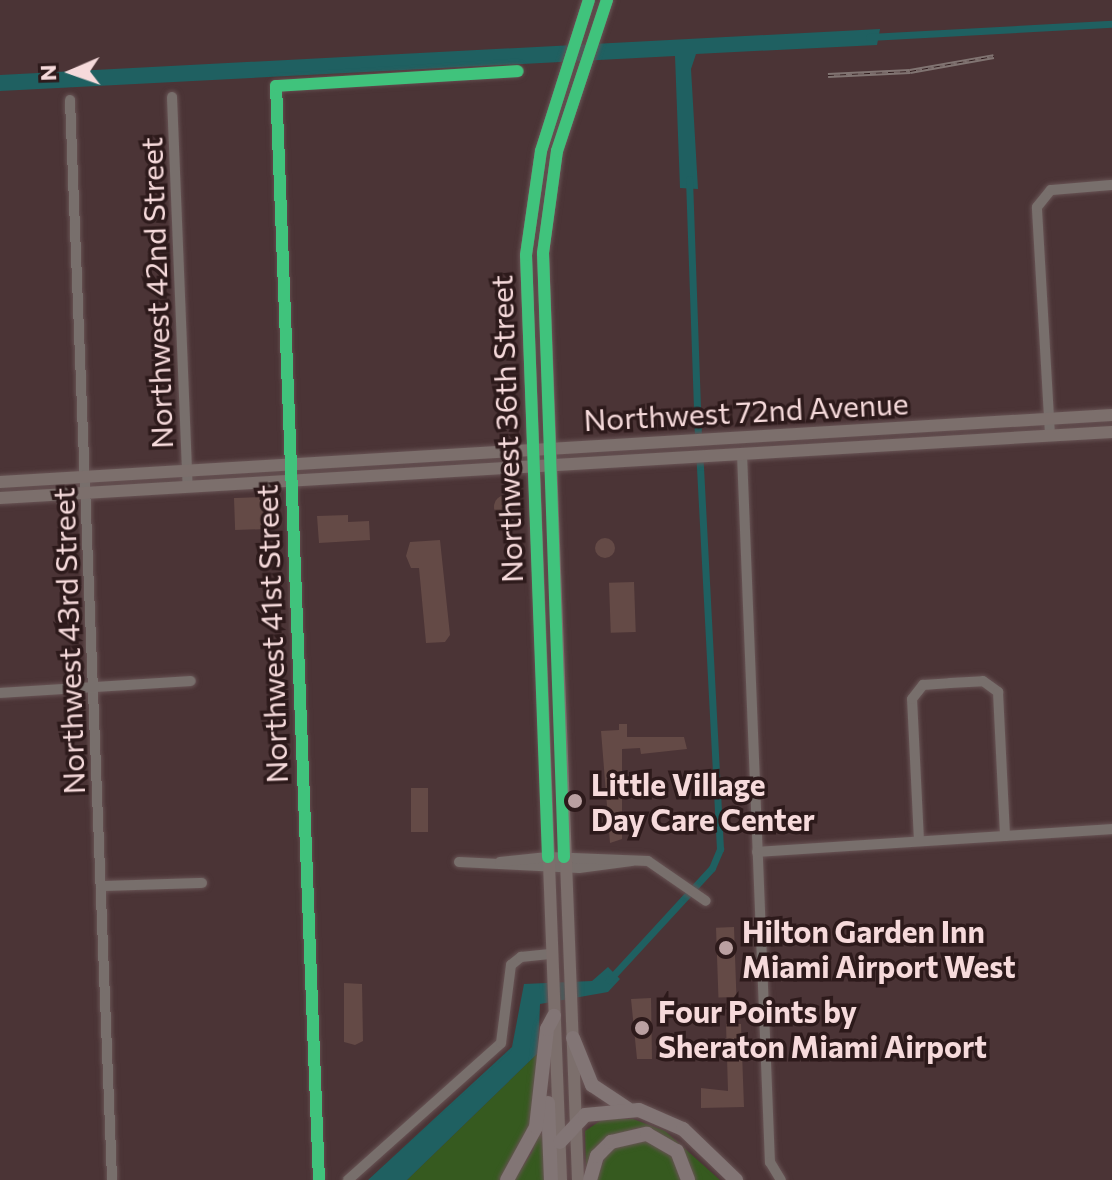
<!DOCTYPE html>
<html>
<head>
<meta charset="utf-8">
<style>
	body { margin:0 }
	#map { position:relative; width:1112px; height:1180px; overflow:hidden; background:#4b3436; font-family:Commissioner,sans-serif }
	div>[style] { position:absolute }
	.green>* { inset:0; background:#365a1f }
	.water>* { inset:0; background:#1f6061 }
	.canal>* { height:7px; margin:-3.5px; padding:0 3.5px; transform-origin:3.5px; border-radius:3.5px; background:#1f6061 }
	.building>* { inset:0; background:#644a46; transform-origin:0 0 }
	.round { border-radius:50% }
	.roads { filter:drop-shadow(0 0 2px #685455) drop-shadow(0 0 2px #685455) }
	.minor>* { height:10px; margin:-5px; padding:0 5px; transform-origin:5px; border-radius:5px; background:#786f6c }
	.major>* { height:12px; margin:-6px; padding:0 6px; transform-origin:6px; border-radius:6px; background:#7c6f6c }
	.highway>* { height:14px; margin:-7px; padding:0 7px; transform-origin:7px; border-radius:7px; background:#827575 }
	.rail>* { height:5px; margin-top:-2.5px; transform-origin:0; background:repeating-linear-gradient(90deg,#2d1a1b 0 6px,#817472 0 12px); box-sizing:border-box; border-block:2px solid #817472 }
	.cycleway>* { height:12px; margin:-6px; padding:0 6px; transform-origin:6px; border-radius:6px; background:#40c37c }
	.dots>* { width:22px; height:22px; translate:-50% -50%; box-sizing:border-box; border:4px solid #2d1a1b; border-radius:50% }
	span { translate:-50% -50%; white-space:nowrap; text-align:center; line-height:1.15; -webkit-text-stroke:7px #2d1a1b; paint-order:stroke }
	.street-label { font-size:30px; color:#f6dadb }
	.poi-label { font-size:30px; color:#f6dadb; font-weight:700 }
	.left { translate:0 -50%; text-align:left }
	.north { position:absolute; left:32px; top:32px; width:80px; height:80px; -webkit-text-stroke:6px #2d1a1b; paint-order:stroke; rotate:268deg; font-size:22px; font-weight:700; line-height:32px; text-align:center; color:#f6dadb }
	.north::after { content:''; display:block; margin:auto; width:28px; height:36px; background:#f6dadb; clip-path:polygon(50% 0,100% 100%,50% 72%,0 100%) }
</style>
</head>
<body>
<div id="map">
	<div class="green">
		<i style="clip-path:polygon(538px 1053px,529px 1133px,500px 1180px,407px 1180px)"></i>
		<i style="clip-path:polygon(603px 1119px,633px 1119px,665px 1131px,720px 1180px,692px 1180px,679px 1145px,637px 1128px,607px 1138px,586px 1166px,585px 1131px)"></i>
		<i style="clip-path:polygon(542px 1124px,547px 1180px,514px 1180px,532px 1152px)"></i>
		<i style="clip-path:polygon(650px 1140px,676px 1160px,681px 1180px,595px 1180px,607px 1153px,621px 1143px)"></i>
	</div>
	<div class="water">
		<i style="clip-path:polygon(880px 29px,877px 45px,696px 54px,691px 69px,698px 189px,680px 188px,675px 56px,0 91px,0 75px)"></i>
		<i style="clip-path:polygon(608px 967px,620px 979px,608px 992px,540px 1004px,538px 1053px,407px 1180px,368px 1180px,512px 1047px,524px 984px,592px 981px)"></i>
	</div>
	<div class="canal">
		<i style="left:869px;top:37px;width:243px;rotate:-3.1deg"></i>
		<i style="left:689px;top:179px;width:254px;rotate:88deg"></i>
		<i style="left:609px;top:980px;width:152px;rotate:-47.4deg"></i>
		<i style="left:712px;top:868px;width:21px;rotate:-67deg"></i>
		<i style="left:720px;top:849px;width:387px;rotate:-93deg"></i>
	</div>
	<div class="building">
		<i class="round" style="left:494px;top:495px;width:24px;height:24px"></i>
		<i style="left:265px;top:497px;width:32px;height:31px;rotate:88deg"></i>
		<i style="clip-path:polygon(348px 515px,348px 522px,369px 521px,370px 540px,319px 543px,317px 516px)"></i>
		<i class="round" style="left:595px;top:538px;width:20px;height:20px"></i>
		<i style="clip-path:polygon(440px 540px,450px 635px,445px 642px,426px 643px,419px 568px,411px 568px,406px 556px,410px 542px)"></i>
		<i style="left:634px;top:582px;width:50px;height:25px;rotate:88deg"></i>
		<i style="clip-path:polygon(619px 724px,627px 724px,627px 737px,684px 737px,687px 749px,641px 754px,640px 748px,622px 749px,622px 839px,610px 843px,601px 731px,619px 730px)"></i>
		<i style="left:411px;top:788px;width:17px;height:44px"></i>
		<i style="left:734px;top:927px;width:70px;height:18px;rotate:88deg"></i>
		<i style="clip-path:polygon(344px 983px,362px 984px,363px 1041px,355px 1045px,344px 1042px)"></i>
		<i style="clip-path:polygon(651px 998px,652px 1059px,637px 1059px,631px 999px)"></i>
		<i style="clip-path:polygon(726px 1024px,741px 1024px,744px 1107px,701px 1108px,701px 1088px,728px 1091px)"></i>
	</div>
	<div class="roads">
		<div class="minor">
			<i style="left:172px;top:97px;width:390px;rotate:87.7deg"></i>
			<i style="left:70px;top:100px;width:1081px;rotate:87.77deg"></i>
			<i style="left:1050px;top:435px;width:228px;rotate:-93.3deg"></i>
			<i style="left:1037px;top:207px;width:22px;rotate:-51deg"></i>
			<i style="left:1051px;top:190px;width:61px;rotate:-4.7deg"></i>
			<i style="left:742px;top:454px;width:709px;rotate:87.74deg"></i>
			<i style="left:770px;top:1162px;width:21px;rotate:59deg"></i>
			<i style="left:0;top:693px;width:191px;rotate:-3.6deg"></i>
			<i style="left:919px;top:841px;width:142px;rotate:-92.8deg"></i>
			<i style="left:912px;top:699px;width:18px;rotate:-52deg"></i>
			<i style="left:923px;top:685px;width:27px;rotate:-4deg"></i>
			<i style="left:950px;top:683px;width:33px;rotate:-3deg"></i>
			<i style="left:983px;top:681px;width:19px;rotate:36deg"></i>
			<i style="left:998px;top:692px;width:144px;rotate:87.2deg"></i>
			<i style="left:757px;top:852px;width:356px;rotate:-3.7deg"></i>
			<i style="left:459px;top:862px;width:120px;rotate:2.9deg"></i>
			<i style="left:579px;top:868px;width:53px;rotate:-7.5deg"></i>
			<i style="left:500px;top:862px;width:48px;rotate:-5.9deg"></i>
			<i style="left:548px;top:857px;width:100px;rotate:2.3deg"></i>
			<i style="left:648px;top:861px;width:70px;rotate:34.6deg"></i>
			<i style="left:101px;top:886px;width:101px;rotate:-1.7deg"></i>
			<i style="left:319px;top:1180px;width:1095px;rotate:-92.25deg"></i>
			<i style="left:276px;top:86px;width:242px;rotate:-3.5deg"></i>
			<i style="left:348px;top:1180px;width:205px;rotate:-41.8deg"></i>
			<i style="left:501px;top:1043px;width:79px;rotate:-82.7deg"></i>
			<i style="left:511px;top:965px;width:13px;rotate:-39deg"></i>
			<i style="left:521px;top:957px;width:31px;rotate:-6deg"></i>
		</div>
		<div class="major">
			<i style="left:0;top:482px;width:1114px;rotate:-3.45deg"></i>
			<i style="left:0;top:498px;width:1114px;rotate:-3.4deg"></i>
			<i style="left:561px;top:1180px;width:926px;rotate:-92.17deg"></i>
			<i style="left:526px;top:255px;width:105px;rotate:-81.8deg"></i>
			<i style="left:541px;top:151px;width:158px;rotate:-72.4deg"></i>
			<i style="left:578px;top:1180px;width:928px;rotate:-92.16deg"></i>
			<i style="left:543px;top:253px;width:103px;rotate:-82.2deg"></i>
			<i style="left:557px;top:151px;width:159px;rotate:-71.7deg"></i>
		</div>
		<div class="highway">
			<i style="left:573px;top:1038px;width:51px;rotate:68deg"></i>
			<i style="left:592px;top:1085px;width:43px;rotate:33.7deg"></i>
			<i style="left:548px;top:1103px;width:77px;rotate:87.8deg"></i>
			<i style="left:560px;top:1142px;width:37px;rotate:-47deg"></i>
			<i style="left:585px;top:1115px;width:54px;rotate:-5.3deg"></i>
			<i style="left:639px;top:1110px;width:48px;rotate:23.4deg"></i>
			<i style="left:683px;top:1129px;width:74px;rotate:43.9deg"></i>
			<i style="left:507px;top:1180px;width:60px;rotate:-61.3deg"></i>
			<i style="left:536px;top:1127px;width:99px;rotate:-83.6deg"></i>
			<i style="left:547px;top:1029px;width:15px;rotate:-62deg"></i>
			<i style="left:590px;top:1180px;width:25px;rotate:-74deg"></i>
			<i style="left:597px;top:1156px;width:20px;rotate:-45deg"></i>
			<i style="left:611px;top:1142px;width:37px;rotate:-13deg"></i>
			<i style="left:647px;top:1134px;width:34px;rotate:30deg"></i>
			<i style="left:677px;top:1151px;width:31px;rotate:69deg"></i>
		</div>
	</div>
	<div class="rail">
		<i style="left:828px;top:75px;width:82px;rotate:-2.8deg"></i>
		<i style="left:910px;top:71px;width:85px;rotate:-10.1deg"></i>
	</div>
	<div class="cycleway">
		<i style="left:548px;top:857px;width:602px;rotate:-92.09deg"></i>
		<i style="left:526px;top:255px;width:105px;rotate:-81.8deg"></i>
		<i style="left:541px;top:151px;width:158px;rotate:-72.4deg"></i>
		<i style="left:564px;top:857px;width:604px;rotate:-91.99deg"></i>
		<i style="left:543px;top:253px;width:103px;rotate:-82.2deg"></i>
		<i style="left:557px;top:151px;width:159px;rotate:-71.7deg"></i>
		<i style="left:319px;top:1180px;width:1095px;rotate:-92.25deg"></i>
		<i style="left:276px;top:86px;width:242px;rotate:-3.5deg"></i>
	</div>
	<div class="dots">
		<i style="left:575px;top:801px;background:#baa0a1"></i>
		<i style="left:726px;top:948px;background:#baa0a1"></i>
		<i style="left:642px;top:1028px;background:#baa0a1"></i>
	</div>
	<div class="street-label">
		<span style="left:156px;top:293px;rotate:-92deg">Northwest 42nd Street</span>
		<span style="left:746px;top:411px;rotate:-3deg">Northwest 72nd Avenue</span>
		<span style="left:506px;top:429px;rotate:-92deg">Northwest 36th Street</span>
		<span style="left:271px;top:634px;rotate:-92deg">Northwest 41st Street</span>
		<span style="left:68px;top:641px;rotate:-92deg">Northwest 43rd Street</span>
	</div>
	<div class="poi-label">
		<span class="left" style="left:591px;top:801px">Little Village<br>Day Care Center</span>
		<span class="left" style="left:742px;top:948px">Hilton Garden Inn<br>Miami Airport West</span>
		<span class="left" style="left:658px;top:1028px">Four Points by<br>Sheraton Miami Airport</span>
	</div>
	<div class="north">N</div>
</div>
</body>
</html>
